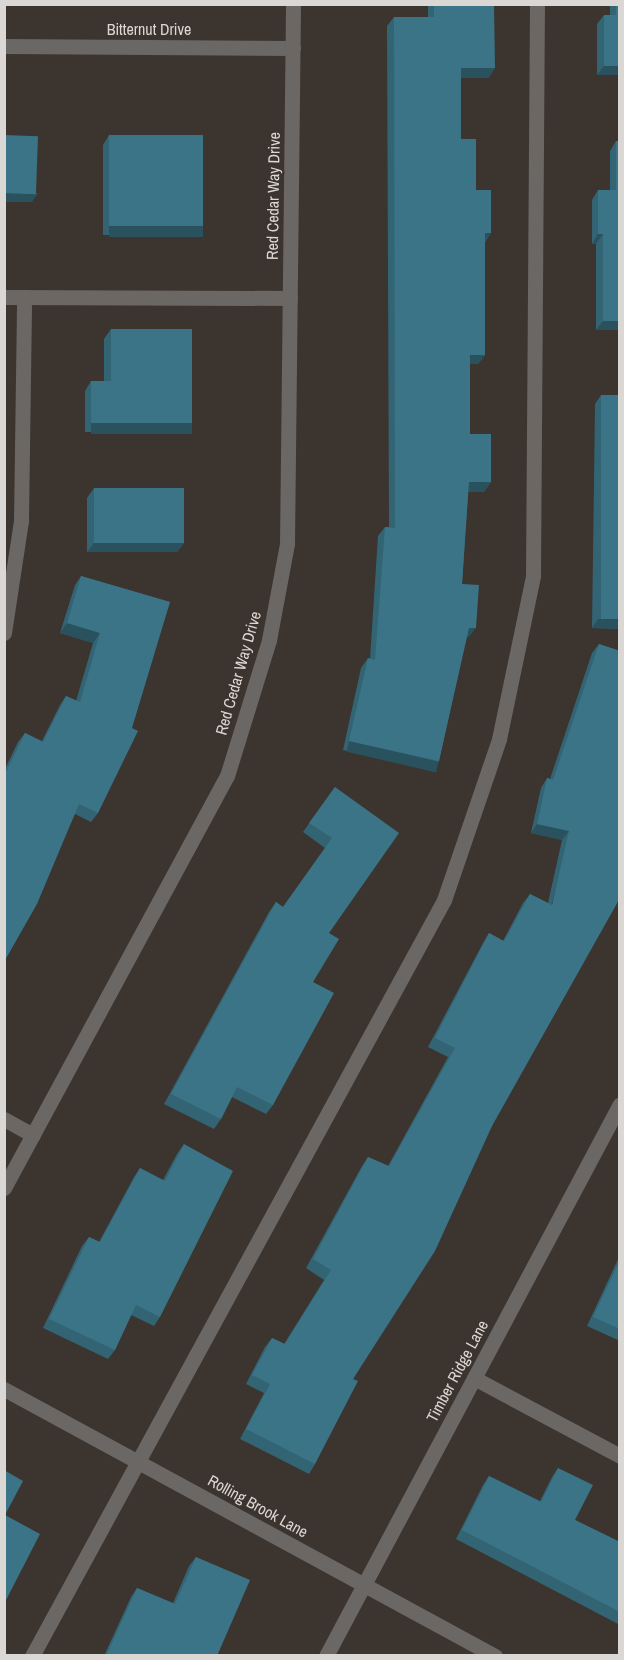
<!DOCTYPE html>
<html>
<head>
<meta charset="utf-8">
<style>
	body { margin:0 }
	#map { position:relative; width:624px; height:1660px; overflow:hidden; background:#3b342f; font-family:"Archivo Narrow",sans-serif }
	div>[style] { position:absolute }
	.lane>* { height:15px; margin:-7.5px; padding:0 7.5px; transform-origin:7.5px; border-radius:7.5px; background:#6a6765 }
	.street>* { height:15px; margin:-7.5px; padding:0 7.5px; transform-origin:7.5px; border-radius:7.5px; background:#6a6765 }
	.wall>* { inset:0; background:#336474 }
	.shaded-wall>* { inset:0; background:#29515e; transform-origin:0 0 }
	.building>* { inset:0; background:#3b7487; transform-origin:0 0 }
	span { translate:-50% -50%; white-space:nowrap; text-align:center; line-height:1.15; -webkit-text-stroke:4.5px #3b342f; paint-order:stroke }
	.street-label { font-size:16px; color:#dbd7d4 }
	.frame { position:absolute; inset:0; border:6px solid #dbd7d4; pointer-events:none }
</style>
</head>
<body>
<div id="map">
	<div class="lane">
		<i style="left:4px;top:297px;width:286px;rotate:0.2deg"></i>
		<i style="left:4px;top:633px;width:113px;rotate:-81.4deg"></i>
		<i style="left:21px;top:521px;width:224px;rotate:-89.2deg"></i>
		<i style="left:4px;top:1119px;width:33px;rotate:29deg"></i>
		<i style="left:474px;top:1378px;width:166px;rotate:28.1deg"></i>
		<i style="left:32px;top:1656px;width:861px;rotate:-61.41deg"></i>
		<i style="left:444px;top:900px;width:170px;rotate:-71.1deg"></i>
		<i style="left:499px;top:739px;width:167px;rotate:-78.2deg"></i>
		<i style="left:533px;top:576px;width:572px;rotate:-89.6deg"></i>
	</div>
	<div class="street">
		<i style="left:4px;top:46px;width:289px;rotate:0.4deg"></i>
		<i style="left:4px;top:1188px;width:468px;rotate:-61.6deg"></i>
		<i style="left:227px;top:776px;width:142px;rotate:-72.8deg"></i>
		<i style="left:269px;top:640px;width:98px;rotate:-79.4deg"></i>
		<i style="left:287px;top:544px;width:540px;rotate:-89.36deg"></i>
		<i style="left:4px;top:1389px;width:559px;rotate:28.54deg"></i>
		<i style="left:326px;top:1656px;width:625px;rotate:-61.96deg"></i>
	</div>
	<div class="wall">
		<i style="clip-path:polygon(428px 4px,494px 4px,489px 78px,461px 78px,461px 139px,476px 190px,491px 233px,485px 242px,485px 355px,478px 364px,470px 364px,470px 434px,491px 482px,484px 492px,468px 492px,462px 584px,469px 637px,466px 637px,439px 761px,432px 770px,343px 750px,361px 668px,368px 658px,370px 659px,378px 536px,385px 527px,389px 527px,387px 26px,394px 17px,428px 17px)"></i>
		<i style="clip-path:polygon(610px 4px,620px 4px,620px 75px,597px 75px,597px 24px,604px 15px,610px 15px)"></i>
		<i style="clip-path:polygon(109px 135px,197px 235px,103px 235px,103px 145px)"></i>
		<i style="clip-path:polygon(616px 141px,620px 330px,596px 330px,596px 244px,592px 244px,592px 200px,598px 190px,610px 190px,610px 151px)"></i>
		<i style="clip-path:polygon(111px 329px,186px 432px,85px 432px,85px 391px,91px 381px,104px 381px,104px 339px)"></i>
		<i style="clip-path:polygon(601px 395px,620px 395px,620px 629px,592px 628px,595px 404px)"></i>
		<i style="clip-path:polygon(94px 488px,184px 543px,177px 552px,87px 552px,87px 498px)"></i>
		<i style="clip-path:polygon(81px 576px,170px 602px,98px 813px,91px 822px,75px 814px,4px 962px,4px 771px,18px 742px,25px 733px,42px 741px,60px 705px,66px 696px,76px 701px,93px 643px,60px 633px,75px 585px)"></i>
		<i style="clip-path:polygon(599px 644px,620px 651px,492px 1126px,353px 1379px,315px 1464px,309px 1474px,240px 1439px,264px 1393px,246px 1384px,265px 1347px,272px 1338px,284px 1344px,324px 1280px,306px 1268px,362px 1166px,368px 1157px,388px 1166px,448px 1057px,428px 1047px,483px 943px,489px 933px,503px 941px,523px 903px,530px 894px,548px 903px,562px 840px,531px 833px,541px 788px,547px 778px,550px 779px,592px 653px)"></i>
		<i style="clip-path:polygon(335px 787px,329px 933px,273px 1105px,266px 1114px,232px 1097px,221px 1119px,214px 1129px,164px 1104px,269px 912px,276px 902px,283px 907px,325px 848px,303px 832px)"></i>
		<i style="clip-path:polygon(184px 1144px,160px 1317px,154px 1326px,131px 1315px,115px 1350px,108px 1359px,43px 1328px,82px 1246px,89px 1237px,99px 1242px,134px 1177px,140px 1168px,163px 1180px,177px 1154px)"></i>
		<i style="clip-path:polygon(620px 1255px,620px 1341px,587px 1326px)"></i>
		<i style="clip-path:polygon(558px 1468px,575px 1520px,620px 1542px,620px 1625px,456px 1539px,483px 1485px,489px 1476px,540px 1501px,552px 1477px)"></i>
		<i style="clip-path:polygon(196px 1557px,217px 1656px,104px 1656px,131px 1597px,137px 1588px,173px 1603px,189px 1566px)"></i>
	</div>
	<div class="shaded-wall">
		<i style="clip-path:polygon(604px 66px,620px 66px,620px 75px,597px 75px)"></i>
		<i style="clip-path:polygon(461px 68px,495px 68px,489px 78px,454px 78px)"></i>
		<i style="clip-path:polygon(4px 193px,38px 193px,32px 202px,4px 202px)"></i>
		<i style="left:109px;top:226px;width:94px;height:11px"></i>
		<i style="clip-path:polygon(485px 233px,491px 233px,484px 242px)"></i>
		<i style="clip-path:polygon(598px 234px,603px 234px,596px 244px,592px 244px)"></i>
		<i style="clip-path:polygon(603px 321px,620px 321px,620px 330px,596px 330px)"></i>
		<i style="clip-path:polygon(470px 355px,485px 355px,478px 364px,463px 364px)"></i>
		<i style="left:91px;top:423px;width:101px;height:11px"></i>
		<i style="clip-path:polygon(469px 482px,491px 482px,484px 492px,462px 492px)"></i>
		<i style="clip-path:polygon(94px 543px,184px 543px,177px 552px,87px 552px)"></i>
		<i style="clip-path:polygon(598px 619px,620px 619px,620px 629px,592px 628px)"></i>
		<i style="clip-path:polygon(67px 623px,100px 633px,93px 643px,60px 633px)"></i>
		<i style="clip-path:polygon(469px 628px,476px 628px,469px 637px,462px 637px)"></i>
		<i style="left:349px;top:741px;width:92px;height:11px;rotate:13deg"></i>
		<i style="clip-path:polygon(537px 824px,569px 831px,562px 840px,531px 833px)"></i>
	</div>
	<div class="building">
		<i style="clip-path:polygon(434px 4px,494px 4px,495px 68px,461px 68px,461px 139px,476px 139px,476px 190px,491px 190px,491px 233px,485px 233px,485px 355px,470px 355px,470px 434px,491px 434px,491px 482px,469px 482px,462px 584px,479px 585px,476px 628px,469px 628px,439px 761px,349px 741px,368px 658px,375px 660px,385px 527px,395px 528px,394px 17px,434px 17px)"></i>
		<i style="clip-path:polygon(616px 4px,620px 4px,620px 66px,604px 66px,604px 15px,616px 15px)"></i>
		<i style="left:4px;top:135px;width:34px;height:58px;rotate:2deg"></i>
		<i style="left:109px;top:135px;width:94px;height:91px"></i>
		<i style="clip-path:polygon(616px 141px,620px 141px,620px 321px,603px 321px,603px 234px,598px 234px,598px 190px,616px 190px)"></i>
		<i style="clip-path:polygon(111px 329px,192px 329px,192px 423px,91px 423px,91px 381px,111px 381px)"></i>
		<i style="left:601px;top:395px;width:19px;height:224px"></i>
		<i style="left:94px;top:488px;width:90px;height:55px"></i>
		<i style="clip-path:polygon(81px 576px,170px 602px,132px 728px,138px 731px,98px 813px,79px 804px,37px 904px,4px 962px,4px 776px,25px 733px,43px 742px,66px 696px,80px 702px,100px 633px,67px 623px)"></i>
		<i style="clip-path:polygon(599px 644px,620px 651px,620px 898px,492px 1126px,435px 1251px,353px 1379px,358px 1381px,315px 1464px,246px 1429px,270px 1384px,252px 1375px,272px 1338px,285px 1344px,331px 1270px,313px 1259px,368px 1157px,389px 1166px,455px 1048px,435px 1038px,489px 933px,504px 941px,530px 894px,552px 905px,569px 831px,537px 824px,547px 778px,553px 780px)"></i>
		<i style="clip-path:polygon(335px 787px,399px 833px,329px 933px,339px 939px,313px 982px,334px 993px,273px 1105px,237px 1087px,221px 1119px,171px 1094px,276px 902px,283px 907px,332px 838px,309px 823px)"></i>
		<i style="clip-path:polygon(184px 1144px,233px 1171px,160px 1317px,136px 1305px,115px 1350px,49px 1319px,89px 1237px,100px 1242px,140px 1168px,165px 1181px)"></i>
		<i style="clip-path:polygon(620px 1260px,620px 1329px,593px 1317px)"></i>
		<i style="clip-path:polygon(558px 1468px,593px 1485px,575px 1520px,620px 1542px,620px 1612px,462px 1530px,489px 1476px,541px 1502px)"></i>
		<i style="clip-path:polygon(4px 1470px,23px 1481px,5px 1515px,40px 1534px,4px 1604px)"></i>
		<i style="clip-path:polygon(196px 1557px,250px 1580px,217px 1656px,106px 1656px,137px 1588px,175px 1604px)"></i>
	</div>
	<div class="street-label">
		<span style="left:149px;top:29px">Bitternut Drive</span>
		<span style="left:273px;top:196px;rotate:-89deg">Red Cedar Way Drive</span>
		<span style="left:238px;top:673px;rotate:-74deg">Red Cedar Way Drive</span>
		<span style="left:457px;top:1371px;rotate:-62deg">Timber Ridge Lane</span>
		<span style="left:258px;top:1506px;rotate:29deg">Rolling Brook Lane</span>
	</div>
	<div class="frame"></div>
</div>
</body>
</html>
